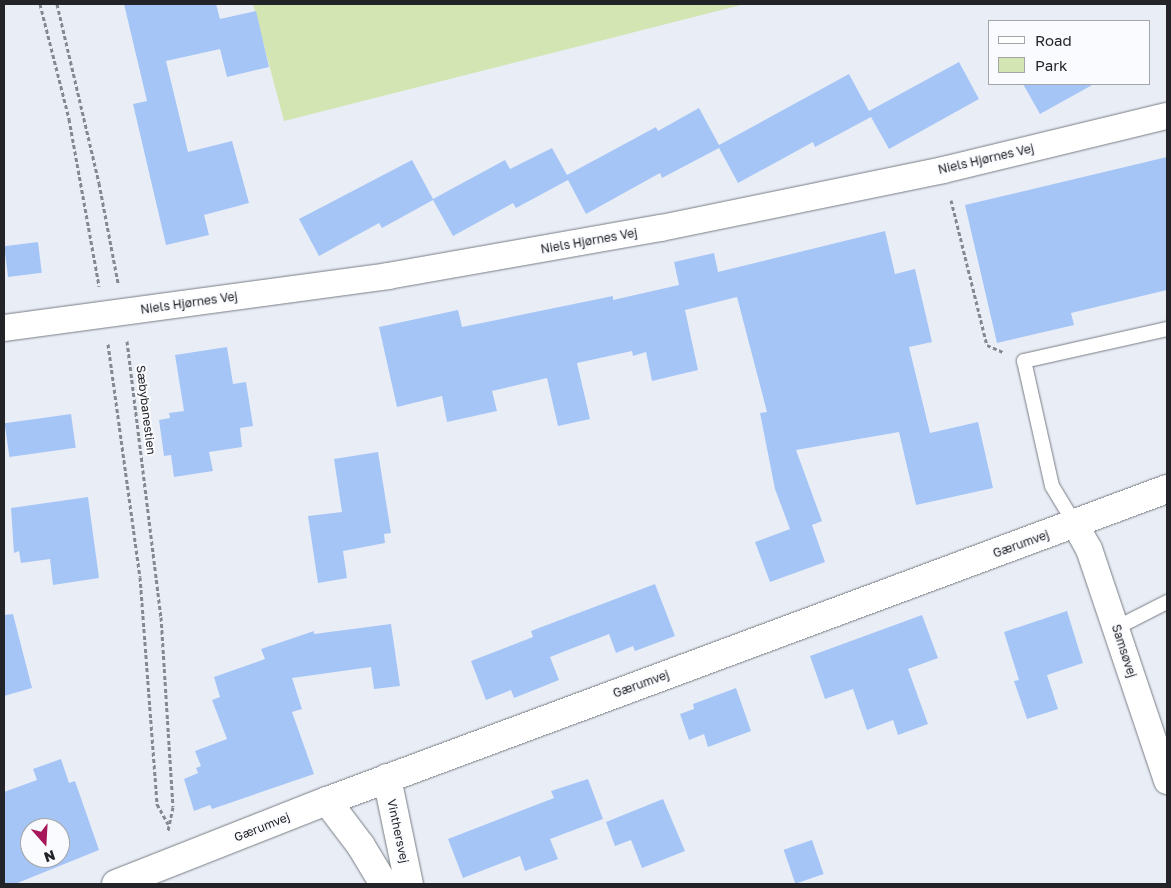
<!DOCTYPE html>
<html>
<head>
<meta charset="utf-8">
<style>
	body { margin:0 }
	#map { position:relative; width:1171px; height:888px; overflow:hidden; background:#e9eef6; font-family:"Golos Text",sans-serif }
	div>[style] { position:absolute }
	.green>* { inset:0; background:#d2e5b2 }
	.building>* { inset:0; background:#a6c5f7; transform-origin:0 0 }
	.path>* { height:3px; margin-top:-1.5px; transform-origin:0; background:repeating-linear-gradient(90deg,#85888e 0 4px,transparent 0 6.5px) }
	.roads { filter:drop-shadow(0 0 1px #787d84) drop-shadow(0 0 1px #787d84) }
	.service>* { height:14px; margin:-7px; padding:0 7px; transform-origin:7px; border-radius:7px; background:#fff }
	.minor>* { height:26px; margin:-13px; padding:0 13px; transform-origin:13px; border-radius:13px; background:#fff }
	.tertiary>* { height:28px; margin:-14px; padding:0 14px; transform-origin:14px; border-radius:14px; background:#fff }
	.secondary>* { height:28px; margin:-14px; padding:0 14px; transform-origin:14px; border-radius:14px; background:#fff }
	span { translate:-50% -50%; white-space:nowrap; text-align:center; line-height:1.15; -webkit-text-stroke:4px #f9fbfe; paint-order:stroke }
	.street-label { font-size:12px; color:#232427 }
	.frame { position:absolute; inset:0; border:5px solid #232427; pointer-events:none }
	.legend { position:absolute; left:988px; top:20px; width:162px; height:65px; box-sizing:border-box; background:#f9fbfe; border:1px solid #a3a5a8; margin:0; padding:6px 9px; list-style:none; font-size:15px; color:#232427 }
	.legend li { display:flex; align-items:center; gap:10px; height:25px }
	.legend b { width:25px; border:1px solid #a3a5a8 }
	.north { position:absolute; left:20px; top:818px; width:50px; height:50px; box-sizing:border-box; background:#f9fbfe; border:1px solid #a3a5a8; border-radius:50%; rotate:161deg; font-size:14px; font-weight:700; line-height:20px; text-align:center; color:#232427 }
	.north::after { content:''; display:block; margin:auto; width:18px; height:22px; background:#a61859; clip-path:polygon(50% 0,100% 100%,50% 72%,0 100%) }
</style>
</head>
<body>
<div id="map">
	<div class="green">
		<i style="clip-path:polygon(253px 4px,745px 4px,284px 121px)"></i>
	</div>
	<div class="building">
		<i style="clip-path:polygon(124px 4px,216px 4px,220px 19px,256px 11px,269px 67px,227px 77px,220px 49px,166px 61px,188px 152px,232px 141px,249px 203px,204px 215px,209px 235px,166px 245px,133px 104px,147px 101px)"></i>
		<i style="clip-path:polygon(959px 62px,979px 99px,889px 149px,871px 117px,815px 147px,813px 142px,738px 183px,719px 148px,662px 178px,660px 173px,586px 214px,568px 180px,516px 208px,513px 203px,453px 236px,433px 200px,382px 228px,379px 223px,319px 256px,299px 219px,412px 160px,433px 199px,505px 160px,510px 169px,552px 148px,567px 175px,656px 127px,658px 131px,699px 108px,719px 145px,849px 74px,869px 111px)"></i>
		<i style="clip-path:polygon(1023px 84px,1094px 84px,1040px 114px)"></i>
		<i style="clip-path:polygon(1167px 157px,1167px 290px,1071px 313px,1074px 325px,997px 343px,965px 205px)"></i>
		<i style="clip-path:polygon(885px 231px,895px 274px,915px 269px,932px 342px,909px 347px,930px 433px,978px 422px,993px 488px,916px 505px,899px 432px,796px 450px,822px 521px,812px 525px,825px 562px,770px 582px,755px 542px,790px 529px,775px 489px,760px 413px,767px 412px,737px 297px,685px 310px,698px 370px,652px 381px,646px 352px,633px 356px,632px 351px,577px 363px,590px 419px,558px 426px,547px 378px,492px 391px,497px 411px,447px 422px,442px 396px,397px 407px,379px 327px,458px 310px,462px 327px,613px 296px,613px 300px,679px 285px,674px 262px,714px 253px,718px 272px)"></i>
		<i style="left:38px;top:242px;width:31px;height:34px;rotate:83deg"></i>
		<i style="clip-path:polygon(227px 347px,233px 384px,246px 382px,253px 426px,240px 428px,242px 447px,209px 452px,213px 471px,174px 477px,171px 455px,164px 456px,159px 420px,170px 418px,169px 413px,184px 411px,175px 355px)"></i>
		<i style="left:71px;top:414px;width:34px;height:67px;rotate:82deg"></i>
		<i style="clip-path:polygon(378px 452px,391px 533px,384px 534px,385px 543px,343px 551px,347px 578px,318px 583px,308px 516px,342px 512px,334px 459px)"></i>
		<i style="clip-path:polygon(88px 497px,99px 578px,53px 585px,50px 559px,21px 563px,19px 551px,14px 553px,11px 508px)"></i>
		<i style="clip-path:polygon(655px 584px,675px 636px,635px 651px,633px 646px,616px 653px,609px 634px,550px 657px,559px 680px,514px 698px,511px 690px,486px 700px,471px 661px,533px 637px,531px 631px)"></i>
		<i style="clip-path:polygon(1067px 611px,1083px 663px,1047px 675px,1058px 709px,1027px 719px,1014px 681px,1019px 680px,1004px 632px)"></i>
		<i style="clip-path:polygon(13px 614px,32px 688px,4px 696px,4px 615px)"></i>
		<i style="clip-path:polygon(922px 615px,938px 658px,908px 669px,928px 724px,898px 735px,893px 720px,867px 730px,853px 689px,825px 699px,810px 656px)"></i>
		<i style="clip-path:polygon(391px 624px,400px 686px,374px 689px,371px 667px,292px 678px,302px 709px,292px 712px,314px 774px,212px 809px,210px 805px,194px 811px,184px 779px,198px 773px,196px 768px,201px 766px,195px 751px,227px 739px,212px 700px,220px 697px,214px 677px,265px 659px,261px 649px,314px 631px,314px 634px)"></i>
		<i style="clip-path:polygon(736px 688px,751px 731px,708px 747px,704px 734px,689px 740px,680px 714px,694px 709px,693px 704px)"></i>
		<i style="clip-path:polygon(evenodd,61px 759px,69px 783px,75px 781px,99px 850px,15px 884px,4px 884px,4px 792px,37px 780px,33px 769px,61px 759px,30px 828px,60px 828px,60px 858px,30px 858px,30px 828px)"></i>
		<i style="clip-path:polygon(588px 779px,603px 819px,550px 839px,558px 859px,525px 871px,520px 856px,463px 878px,448px 839px,554px 798px,551px 791px)"></i>
		<i style="clip-path:polygon(663px 799px,685px 851px,642px 868px,631px 840px,615px 846px,606px 822px)"></i>
		<i style="left:812px;top:840px;width:36px;height:30px;rotate:71deg"></i>
	</div>
	<div class="path">
		<i style="left:40px;top:4px;width:119px;rotate:75.8deg"></i>
		<i style="left:69px;top:119px;width:170px;rotate:79.8deg"></i>
		<i style="left:57px;top:4px;width:184px;rotate:76.8deg"></i>
		<i style="left:99px;top:183px;width:102px;rotate:79.2deg"></i>
		<i style="left:951px;top:200px;width:149px;rotate:76.1deg"></i>
		<i style="left:987px;top:345px;width:17px;rotate:24deg"></i>
		<i style="left:127px;top:341px;width:278px;rotate:83deg"></i>
		<i style="left:161px;top:617px;width:190px;rotate:86.4deg"></i>
		<i style="left:173px;top:807px;width:25px;rotate:102deg"></i>
		<i style="left:108px;top:344px;width:235px;rotate:82.2deg"></i>
		<i style="left:140px;top:577px;width:228px;rotate:85.7deg"></i>
		<i style="left:157px;top:804px;width:23px;rotate:61deg"></i>
	</div>
	<div class="roads">
		<div class="service">
			<i style="left:1075px;top:524px;width:44px;rotate:-121.2deg"></i>
			<i style="left:1052px;top:486px;width:128px;rotate:-102.6deg"></i>
			<i style="left:1024px;top:361px;width:147px;rotate:-12.6deg"></i>
			<i style="left:1116px;top:628px;width:57px;rotate:-27deg"></i>
		</div>
		<div class="minor">
			<i style="left:4px;top:328px;width:388px;rotate:-7.7deg"></i>
			<i style="left:388px;top:276px;width:277px;rotate:-10deg"></i>
			<i style="left:661px;top:228px;width:288px;rotate:-11.6deg"></i>
			<i style="left:943px;top:170px;width:230px;rotate:-13.6deg"></i>
			<i style="left:1075px;top:524px;width:29px;rotate:61deg"></i>
			<i style="left:1089px;top:549px;width:245px;rotate:71.4deg"></i>
		</div>
		<div class="tertiary">
			<i style="left:387px;top:778px;width:108px;rotate:78.3deg"></i>
			<i style="left:327px;top:801px;width:56px;rotate:52.9deg"></i>
			<i style="left:361px;top:846px;width:44px;rotate:58.8deg"></i>
		</div>
		<div class="secondary">
			<i style="left:116px;top:884px;width:227px;rotate:-21.5deg"></i>
			<i style="left:327px;top:801px;width:896px;rotate:-20.38deg"></i>
		</div>
	</div>
	<div class="street-label">
		<span style="left:986px;top:159px;rotate:-13deg">Niels Hjørnes Vej</span>
		<span style="left:589px;top:241px;rotate:-10deg">Niels Hjørnes Vej</span>
		<span style="left:189px;top:303px;rotate:-8deg">Niels Hjørnes Vej</span>
		<span style="left:146px;top:410px;rotate:83deg">Sæbybanestien</span>
		<span style="left:1021px;top:544px;rotate:-20deg">Gærumvej</span>
		<span style="left:1124px;top:651px;rotate:72deg">Samsøvej</span>
		<span style="left:641px;top:684px;rotate:-20deg">Gærumvej</span>
		<span style="left:262px;top:827px;rotate:-22deg">Gærumvej</span>
		<span style="left:398px;top:831px;rotate:78deg">Vinthersvej</span>
	</div>
	<div class="frame"></div>
	<ul class="legend">
	<li><b style="height:6px;background:#fff"></b>Road</li>
	<li><b style="height:14px;background:#d2e5b2"></b>Park</li>
	</ul>
	<div class="north">N</div>
</div>
</body>
</html>
